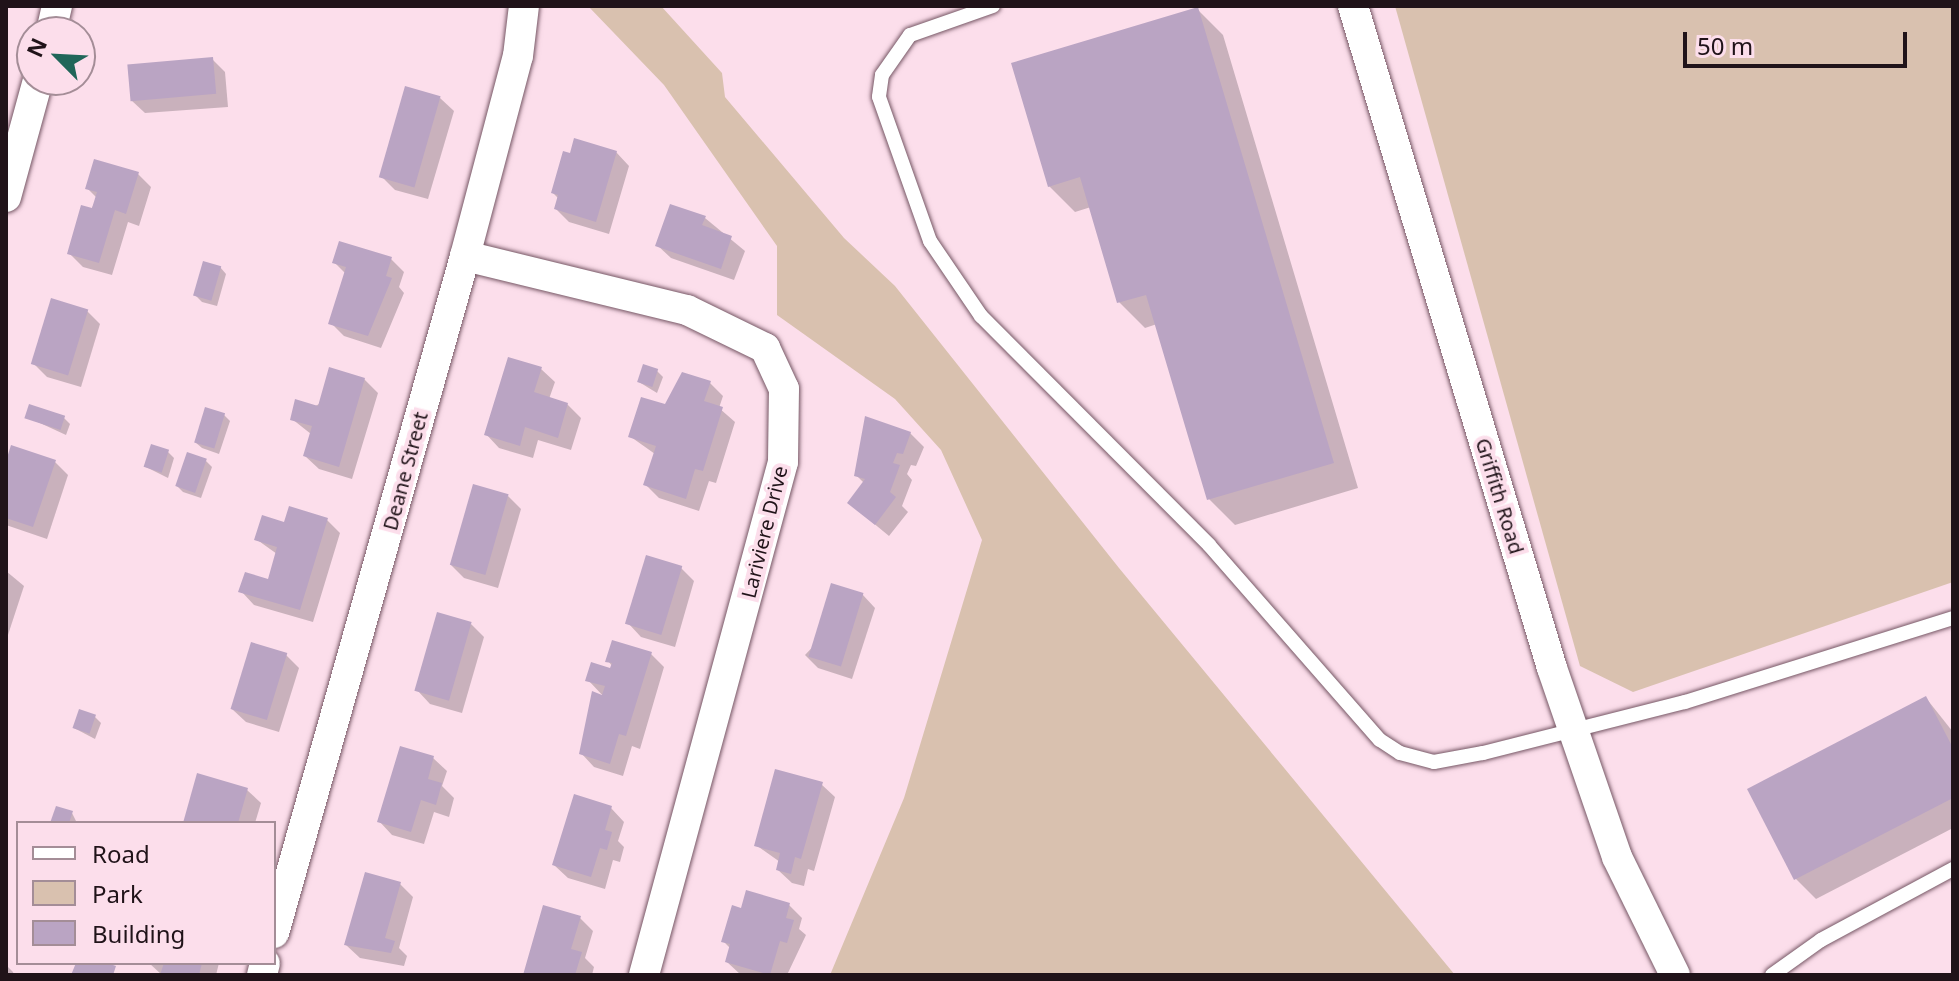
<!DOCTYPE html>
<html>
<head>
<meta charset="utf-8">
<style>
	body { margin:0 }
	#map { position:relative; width:1959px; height:981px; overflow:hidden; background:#fcdeeb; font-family:"Noto Sans",sans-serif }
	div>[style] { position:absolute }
	.green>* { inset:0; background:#d9c1af }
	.shadow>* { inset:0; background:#0003 }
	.building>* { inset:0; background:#baa4c3; transform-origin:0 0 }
	.roads { filter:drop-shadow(0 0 2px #765765) drop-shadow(0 0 2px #765765) }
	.service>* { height:14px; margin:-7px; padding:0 7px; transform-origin:7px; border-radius:7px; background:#fff }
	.minor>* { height:30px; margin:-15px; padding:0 15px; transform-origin:15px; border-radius:15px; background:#fff }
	span { translate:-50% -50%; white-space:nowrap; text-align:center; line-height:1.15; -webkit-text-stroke:8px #fcdeeb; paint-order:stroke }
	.street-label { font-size:20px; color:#201319 }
	.frame { position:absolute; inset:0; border:8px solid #201319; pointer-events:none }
	.legend { position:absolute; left:16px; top:821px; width:260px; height:144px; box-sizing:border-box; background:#fcdeeb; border:2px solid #a48d97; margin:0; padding:10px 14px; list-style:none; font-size:24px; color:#201319 }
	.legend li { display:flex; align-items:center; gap:16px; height:40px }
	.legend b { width:40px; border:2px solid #a48d97 }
	.north { position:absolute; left:16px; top:16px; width:80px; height:80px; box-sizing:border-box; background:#fcdeeb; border:2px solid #a48d97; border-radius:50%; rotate:294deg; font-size:22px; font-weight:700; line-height:32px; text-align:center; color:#201319 }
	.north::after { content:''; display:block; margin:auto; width:28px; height:36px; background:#206659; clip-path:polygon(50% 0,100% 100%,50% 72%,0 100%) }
	.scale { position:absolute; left:1683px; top:32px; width:224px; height:36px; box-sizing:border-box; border:4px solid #201319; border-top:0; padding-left:10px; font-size:24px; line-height:28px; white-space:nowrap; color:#201319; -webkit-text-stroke:6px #fcdeeb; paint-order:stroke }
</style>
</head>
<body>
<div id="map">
	<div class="green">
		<i style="clip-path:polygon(588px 6px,661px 6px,722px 73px,725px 97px,844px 238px,895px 286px,1119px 568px,1455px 975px,830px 975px,904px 798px,982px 540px,941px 450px,895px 399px,777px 315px,777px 246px,664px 85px)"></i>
		<i style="clip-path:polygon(1395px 6px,1953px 6px,1953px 582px,1633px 692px,1580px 666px)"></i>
	</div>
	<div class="shadow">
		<i style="clip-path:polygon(1197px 9px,1223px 35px,1358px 488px,1235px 525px,1209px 499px,1157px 324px,1145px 328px,1119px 302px,1091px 207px,1075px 212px,1049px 186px)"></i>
		<i style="clip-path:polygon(212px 59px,225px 72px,228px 107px,145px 113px,131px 100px)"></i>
		<i style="clip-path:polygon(440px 98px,454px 111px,428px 199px,395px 190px,382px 177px)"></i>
		<i style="clip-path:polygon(616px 152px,629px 166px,609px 234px,569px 222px,556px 209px,559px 199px,553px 193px)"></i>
		<i style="clip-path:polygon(138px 174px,151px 187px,139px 226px,128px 222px,112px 275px,83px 267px,69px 253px,97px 198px,87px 188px)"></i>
		<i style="clip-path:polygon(705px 218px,745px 251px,734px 280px,671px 258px,657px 245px)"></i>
		<i style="clip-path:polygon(391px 259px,404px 272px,399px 287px,404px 293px,381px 348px,344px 336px,331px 323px,346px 274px,334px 262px)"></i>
		<i style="clip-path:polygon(220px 267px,226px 274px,217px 306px,202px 302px,196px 296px)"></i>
		<i style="clip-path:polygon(87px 311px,100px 324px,81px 387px,47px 377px,33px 363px)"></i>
		<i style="clip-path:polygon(541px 369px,555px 382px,549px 399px,567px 404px,581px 418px,571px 450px,538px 440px,533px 458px,499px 448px,486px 434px)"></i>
		<i style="clip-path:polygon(657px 371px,663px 377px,657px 393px,639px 382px)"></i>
		<i style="clip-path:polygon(364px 379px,378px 393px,352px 479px,319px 469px,305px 456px,311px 434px,292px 419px)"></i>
		<i style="clip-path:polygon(710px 383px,723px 396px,719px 408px,735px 422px,716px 483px,709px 481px,699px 511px,659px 498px,646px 485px,655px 454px,631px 437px,667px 407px)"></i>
		<i style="clip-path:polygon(224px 415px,230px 421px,219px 454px,202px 448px,195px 442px)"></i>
		<i style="clip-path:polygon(27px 417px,64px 418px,70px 424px,66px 435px)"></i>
		<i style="clip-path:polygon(910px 433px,924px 447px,916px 466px,911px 465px,907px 474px,912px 480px,902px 506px,908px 512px,889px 536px,849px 503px,864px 483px,856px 475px)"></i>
		<i style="clip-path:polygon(168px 452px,174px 458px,168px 478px,146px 467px)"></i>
		<i style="clip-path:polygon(206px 461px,212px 467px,201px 498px,183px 492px,177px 486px)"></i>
		<i style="clip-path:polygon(55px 462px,68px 475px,47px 539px,6px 525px,6px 467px)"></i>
		<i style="clip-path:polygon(508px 496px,521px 509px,498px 588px,464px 578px,451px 565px)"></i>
		<i style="clip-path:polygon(327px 520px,340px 533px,313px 622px,254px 605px,241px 591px,269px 581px,277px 554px,256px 539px,286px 524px)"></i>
		<i style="clip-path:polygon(681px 568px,694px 581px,675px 647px,641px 637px,628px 623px)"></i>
		<i style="clip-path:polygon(6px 571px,24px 586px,7px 638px,6px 638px)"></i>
		<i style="clip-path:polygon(862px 594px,875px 608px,852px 679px,818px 668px,805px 655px)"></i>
		<i style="clip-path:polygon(471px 624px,484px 637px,462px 713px,430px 704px,417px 690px)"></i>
		<i style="clip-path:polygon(651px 654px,664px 667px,640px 749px,632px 746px,623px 776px,594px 767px,581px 753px,605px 698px,588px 680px,613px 667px,608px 661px)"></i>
		<i style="clip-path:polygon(286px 655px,299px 668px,279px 732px,246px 722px,232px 709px)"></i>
		<i style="clip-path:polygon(1926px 698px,1953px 732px,1953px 828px,1816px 899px,1796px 879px,1749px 790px)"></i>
		<i style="clip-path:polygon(95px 717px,101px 723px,95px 739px,74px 728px)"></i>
		<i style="clip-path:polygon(433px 758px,447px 771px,442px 786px,454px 798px,449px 817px,434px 812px,424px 844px,392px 835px,379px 821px)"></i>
		<i style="clip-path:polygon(821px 784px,835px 797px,814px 871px,808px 869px,804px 886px,792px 883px,778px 870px,780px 862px,756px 845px)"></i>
		<i style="clip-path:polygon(247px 790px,261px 803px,255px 823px,185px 823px)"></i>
		<i style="clip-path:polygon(611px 808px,624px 822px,618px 841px,624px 847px,620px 862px,613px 860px,605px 889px,568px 878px,554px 865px)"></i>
		<i style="clip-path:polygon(72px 813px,77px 823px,53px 823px)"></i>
		<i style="clip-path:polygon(400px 884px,413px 897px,399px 948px,407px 956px,404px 966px,360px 958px,346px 945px)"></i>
		<i style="clip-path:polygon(789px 905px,802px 918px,799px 929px,806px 935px,787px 975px,741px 975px,727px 962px,731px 949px,723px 941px,742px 910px)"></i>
		<i style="clip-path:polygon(580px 918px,593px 931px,585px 958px,594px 967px,592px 975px,525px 975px)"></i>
		<i style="clip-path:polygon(149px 963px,219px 963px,216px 975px,162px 975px)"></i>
		<i style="clip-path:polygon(7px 966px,13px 972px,14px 975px,6px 975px)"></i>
	</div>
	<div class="building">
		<i style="clip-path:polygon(1198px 7px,1334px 463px,1207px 500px,1146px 295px,1117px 303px,1080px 177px,1048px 187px,1011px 63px)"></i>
		<i style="left:213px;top:57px;width:37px;height:86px;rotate:85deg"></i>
		<i style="left:405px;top:86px;width:37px;height:95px;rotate:16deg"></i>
		<i style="clip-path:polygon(574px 138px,617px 151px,596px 222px,554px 209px,558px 195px,551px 193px,563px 151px,570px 153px)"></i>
		<i style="clip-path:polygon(94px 159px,139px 172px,126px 214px,115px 210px,99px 263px,67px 254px,81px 205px,92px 208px,97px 192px,85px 189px)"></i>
		<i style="clip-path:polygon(670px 204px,706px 216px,702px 225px,732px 236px,721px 269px,655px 246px)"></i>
		<i style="clip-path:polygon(339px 241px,392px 257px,386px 276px,392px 278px,368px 336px,328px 324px,346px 267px,332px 263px)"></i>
		<i style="left:203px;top:261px;width:19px;height:36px;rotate:16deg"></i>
		<i style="left:51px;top:298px;width:39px;height:69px;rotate:17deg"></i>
		<i style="clip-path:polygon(508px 357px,542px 367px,534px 392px,568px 403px,558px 438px,525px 427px,520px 446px,484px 435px)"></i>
		<i style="left:643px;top:364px;width:16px;height:19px;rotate:18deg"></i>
		<i style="clip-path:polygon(329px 367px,365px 378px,339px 467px,303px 456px,312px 426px,290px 420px,295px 399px,318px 406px)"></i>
		<i style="clip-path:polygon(682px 372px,711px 381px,704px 401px,723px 407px,703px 471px,695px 469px,686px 499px,643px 485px,656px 446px,628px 437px,641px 397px,665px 404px)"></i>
		<i style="left:29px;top:404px;width:38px;height:15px;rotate:18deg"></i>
		<i style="left:205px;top:407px;width:21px;height:37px;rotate:17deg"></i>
		<i style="clip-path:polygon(865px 416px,911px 432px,903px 454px,897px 453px,893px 463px,900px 465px,890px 492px,896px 497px,875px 525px,847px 503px,865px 479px,854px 476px)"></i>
		<i style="left:151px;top:444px;width:19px;height:24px;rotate:18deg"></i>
		<i style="clip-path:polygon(11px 445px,56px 460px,33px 527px,6px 518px,6px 461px)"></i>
		<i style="left:187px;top:452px;width:21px;height:36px;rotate:19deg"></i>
		<i style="left:473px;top:484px;width:37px;height:84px;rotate:16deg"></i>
		<i style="clip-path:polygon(289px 506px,328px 518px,300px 610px,238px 592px,245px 572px,268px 579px,277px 547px,254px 540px,262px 515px,284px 522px)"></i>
		<i style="left:646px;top:555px;width:38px;height:72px;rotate:17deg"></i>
		<i style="left:831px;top:583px;width:34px;height:77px;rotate:17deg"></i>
		<i style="left:437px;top:612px;width:36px;height:82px;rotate:16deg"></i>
		<i style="clip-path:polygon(612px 640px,652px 652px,626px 736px,619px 734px,610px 764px,579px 754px,592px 691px,602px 695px,605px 686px,585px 681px,591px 662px,610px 668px,612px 663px,605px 662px)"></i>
		<i style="left:251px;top:642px;width:38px;height:70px;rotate:17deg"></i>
		<i style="clip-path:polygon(1926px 696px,1953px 748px,1953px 798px,1794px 880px,1747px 789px)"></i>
		<i style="left:79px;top:709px;width:18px;height:20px;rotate:19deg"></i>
		<i style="clip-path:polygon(400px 746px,434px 756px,428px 779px,442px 783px,436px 805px,421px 800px,411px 832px,377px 822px)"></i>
		<i style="clip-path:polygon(775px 769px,823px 782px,801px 859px,795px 857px,791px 874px,776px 870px,780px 853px,754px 846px)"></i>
		<i style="clip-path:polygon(197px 773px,248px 788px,238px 823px,183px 823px)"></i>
		<i style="clip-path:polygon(574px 794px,612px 806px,605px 830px,612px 832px,607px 850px,600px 848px,591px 877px,552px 865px)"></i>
		<i style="clip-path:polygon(56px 806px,73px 811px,69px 823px,50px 823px)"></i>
		<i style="clip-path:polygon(365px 872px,401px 882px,385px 938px,395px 941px,391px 953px,344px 945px)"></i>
		<i style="clip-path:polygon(746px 890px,790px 903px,786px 918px,794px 920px,787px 943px,780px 941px,770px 975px,725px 962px,730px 944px,721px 942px,732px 905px,741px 908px)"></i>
		<i style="clip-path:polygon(543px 905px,581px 916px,571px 949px,582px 952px,575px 975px,523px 975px)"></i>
		<i style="clip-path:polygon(76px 963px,107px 963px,116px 966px,113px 975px,71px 975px)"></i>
		<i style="clip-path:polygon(164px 963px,202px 963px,199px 975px,160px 975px)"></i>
	</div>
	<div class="roads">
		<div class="service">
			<i style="left:993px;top:6px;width:88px;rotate:160.7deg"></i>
			<i style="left:910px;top:35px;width:49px;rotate:125deg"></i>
			<i style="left:882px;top:75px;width:22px;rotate:98deg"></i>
			<i style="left:879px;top:97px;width:153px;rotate:70.5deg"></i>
			<i style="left:930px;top:241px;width:91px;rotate:55.8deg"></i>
			<i style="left:981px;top:316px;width:323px;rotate:45.1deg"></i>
			<i style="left:1209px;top:545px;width:259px;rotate:48.8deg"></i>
			<i style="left:1380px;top:740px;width:24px;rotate:33deg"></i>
			<i style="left:1400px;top:753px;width:35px;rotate:15deg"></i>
			<i style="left:1434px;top:762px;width:50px;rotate:-10.4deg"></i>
			<i style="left:1483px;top:753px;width:208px;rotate:-14.2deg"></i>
			<i style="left:1685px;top:702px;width:281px;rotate:-17.4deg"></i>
			<i style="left:1772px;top:975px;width:60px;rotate:-35.5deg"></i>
			<i style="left:1821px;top:940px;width:150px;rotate:-28.3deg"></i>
		</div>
		<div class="minor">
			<i style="left:1353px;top:6px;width:691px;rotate:73.27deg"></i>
			<i style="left:1552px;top:668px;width:200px;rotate:71deg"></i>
			<i style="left:1617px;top:857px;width:131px;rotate:63.8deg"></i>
			<i style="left:51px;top:32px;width:27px;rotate:-77deg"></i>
			<i style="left:6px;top:197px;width:121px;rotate:-74.7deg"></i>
			<i style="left:465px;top:256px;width:228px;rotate:13.7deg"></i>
			<i style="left:687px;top:310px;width:87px;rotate:26deg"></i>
			<i style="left:765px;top:348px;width:45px;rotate:65.1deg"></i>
			<i style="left:784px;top:389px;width:73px;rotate:90.8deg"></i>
			<i style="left:783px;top:462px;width:531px;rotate:105.16deg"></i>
			<i style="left:274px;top:933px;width:703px;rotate:-74.24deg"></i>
			<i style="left:465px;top:256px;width:207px;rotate:-75.2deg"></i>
			<i style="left:518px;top:56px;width:50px;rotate:-83.2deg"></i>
			<i style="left:262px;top:975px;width:12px;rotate:-76deg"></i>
		</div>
	</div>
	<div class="street-label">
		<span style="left:405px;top:471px;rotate:-75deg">Deane Street</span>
		<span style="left:1500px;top:496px;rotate:73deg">Griffith Road</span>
		<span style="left:764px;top:532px;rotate:-76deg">Lariviere Drive</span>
	</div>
	<div class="frame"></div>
	<ul class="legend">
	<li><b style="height:10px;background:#fff"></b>Road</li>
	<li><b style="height:22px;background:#d9c1af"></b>Park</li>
	<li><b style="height:22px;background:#baa4c3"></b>Building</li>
	</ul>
	<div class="north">N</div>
	<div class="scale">50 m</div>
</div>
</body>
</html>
